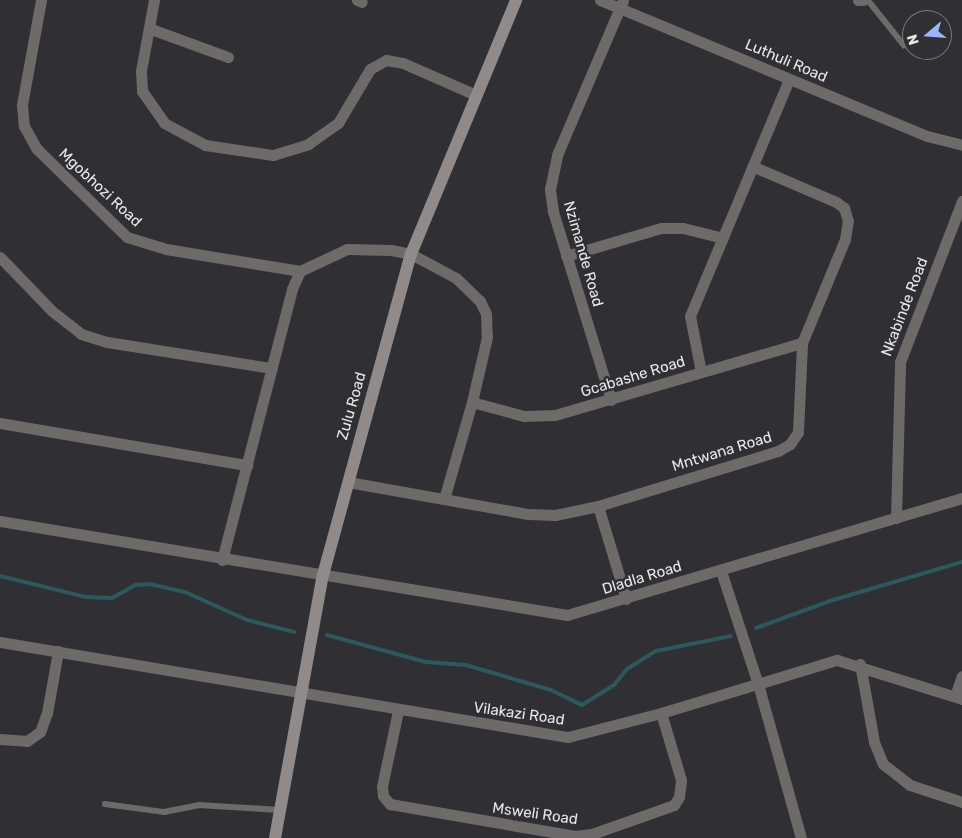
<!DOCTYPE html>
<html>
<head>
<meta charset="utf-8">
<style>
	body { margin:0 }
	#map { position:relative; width:962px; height:838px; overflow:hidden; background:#302f34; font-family:Rubik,sans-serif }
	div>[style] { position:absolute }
	.stream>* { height:4px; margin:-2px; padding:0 2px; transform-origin:2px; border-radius:2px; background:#2a5a5c }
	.lane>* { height:5.5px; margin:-2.75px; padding:0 2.75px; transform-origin:2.75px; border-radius:2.75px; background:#6e6a69 }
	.street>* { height:11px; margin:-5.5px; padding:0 5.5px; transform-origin:5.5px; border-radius:5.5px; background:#6e6a69 }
	.secondary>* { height:12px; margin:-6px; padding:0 6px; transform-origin:6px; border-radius:6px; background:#908b8a }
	span { translate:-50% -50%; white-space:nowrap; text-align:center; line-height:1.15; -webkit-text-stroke:5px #302f34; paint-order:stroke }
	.street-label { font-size:15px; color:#e7e7ea }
	.north { position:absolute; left:902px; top:10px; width:50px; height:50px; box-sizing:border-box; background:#302f34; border:1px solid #79797d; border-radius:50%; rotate:252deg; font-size:14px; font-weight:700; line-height:20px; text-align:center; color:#e7e7ea }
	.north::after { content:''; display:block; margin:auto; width:18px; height:22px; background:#9bb5fd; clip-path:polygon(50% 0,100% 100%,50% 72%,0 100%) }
</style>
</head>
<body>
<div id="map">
	<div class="stream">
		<i style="left:0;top:576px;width:89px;rotate:13.7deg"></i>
		<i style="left:86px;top:597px;width:26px;rotate:2deg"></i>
		<i style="left:112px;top:598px;width:26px;rotate:-29deg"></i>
		<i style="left:135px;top:585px;width:15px;rotate:-4deg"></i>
		<i style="left:150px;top:584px;width:36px;rotate:13deg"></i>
		<i style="left:185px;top:592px;width:68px;rotate:24.3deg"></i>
		<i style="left:247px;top:620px;width:49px;rotate:14.3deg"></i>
		<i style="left:756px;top:628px;width:82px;rotate:-20deg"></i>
		<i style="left:833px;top:600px;width:134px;rotate:-16.4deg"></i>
		<i style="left:327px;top:635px;width:103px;rotate:15.3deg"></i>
		<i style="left:426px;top:662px;width:40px;rotate:4.3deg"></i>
		<i style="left:466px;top:665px;width:89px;rotate:16.4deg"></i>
		<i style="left:551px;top:690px;width:34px;rotate:26deg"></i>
		<i style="left:582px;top:705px;width:38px;rotate:-32deg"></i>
		<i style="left:614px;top:685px;width:21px;rotate:-51deg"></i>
		<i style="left:627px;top:669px;width:34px;rotate:-32deg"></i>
		<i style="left:656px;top:651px;width:76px;rotate:-11.3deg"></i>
	</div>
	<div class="lane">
		<i style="left:868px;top:0;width:58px;rotate:51.3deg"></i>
		<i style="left:105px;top:804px;width:60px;rotate:7.7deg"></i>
		<i style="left:164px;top:812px;width:36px;rotate:-11deg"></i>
		<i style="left:199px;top:805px;width:81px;rotate:3.5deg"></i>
	</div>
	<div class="street">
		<i style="left:41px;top:0;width:107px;rotate:100.3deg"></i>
		<i style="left:22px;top:105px;width:21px;rotate:85deg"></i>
		<i style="left:24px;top:126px;width:26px;rotate:61deg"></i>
		<i style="left:37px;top:149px;width:126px;rotate:44.4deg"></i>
		<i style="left:127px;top:237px;width:41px;rotate:17.1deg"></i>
		<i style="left:166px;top:249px;width:136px;rotate:9.3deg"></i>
		<i style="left:300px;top:271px;width:52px;rotate:-25.1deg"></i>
		<i style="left:347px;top:249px;width:44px;rotate:1.3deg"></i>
		<i style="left:391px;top:250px;width:20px;rotate:11deg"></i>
		<i style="left:411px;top:254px;width:51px;rotate:28.1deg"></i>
		<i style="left:456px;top:278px;width:33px;rotate:44deg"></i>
		<i style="left:480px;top:301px;width:14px;rotate:65deg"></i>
		<i style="left:486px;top:314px;width:23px;rotate:88deg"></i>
		<i style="left:487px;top:337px;width:67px;rotate:103deg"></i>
		<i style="left:472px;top:402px;width:101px;rotate:106.1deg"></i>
		<i style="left:154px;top:0;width:72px;rotate:100.4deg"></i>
		<i style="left:141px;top:71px;width:20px;rotate:87deg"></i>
		<i style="left:142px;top:91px;width:39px;rotate:55deg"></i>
		<i style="left:164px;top:123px;width:47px;rotate:28.2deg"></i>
		<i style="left:205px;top:145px;width:69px;rotate:8.4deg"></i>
		<i style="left:273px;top:155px;width:37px;rotate:-17deg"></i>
		<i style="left:308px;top:144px;width:37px;rotate:-35deg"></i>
		<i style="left:338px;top:123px;width:63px;rotate:-59.3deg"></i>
		<i style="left:370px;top:69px;width:18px;rotate:-29deg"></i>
		<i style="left:386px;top:60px;width:17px;rotate:10deg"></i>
		<i style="left:403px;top:63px;width:80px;rotate:23.7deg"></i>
		<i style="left:357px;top:0;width:5px;rotate:22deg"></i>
		<i style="left:600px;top:0;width:354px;rotate:22.6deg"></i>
		<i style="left:927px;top:136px;width:36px;rotate:14deg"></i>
		<i style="left:858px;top:0;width:5px"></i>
		<i style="left:151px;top:29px;width:82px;rotate:20deg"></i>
		<i style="left:566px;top:256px;width:99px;rotate:-16.4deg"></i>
		<i style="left:661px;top:228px;width:22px"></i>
		<i style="left:683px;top:228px;width:41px;rotate:14deg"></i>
		<i style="left:0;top:257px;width:75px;rotate:46.1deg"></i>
		<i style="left:52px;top:311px;width:37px;rotate:38deg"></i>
		<i style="left:81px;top:334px;width:27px;rotate:17deg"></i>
		<i style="left:107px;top:342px;width:167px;rotate:9deg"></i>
		<i style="left:701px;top:372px;width:57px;rotate:-101.1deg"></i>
		<i style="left:690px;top:316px;width:257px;rotate:-67.3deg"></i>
		<i style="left:611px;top:400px;width:198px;rotate:-107.1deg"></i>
		<i style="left:553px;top:211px;width:22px;rotate:-98deg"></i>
		<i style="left:550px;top:189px;width:35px;rotate:-78deg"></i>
		<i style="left:557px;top:155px;width:168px;rotate:-66.9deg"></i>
		<i style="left:472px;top:402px;width:54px;rotate:15.1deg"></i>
		<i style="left:524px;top:416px;width:31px;rotate:-2deg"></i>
		<i style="left:555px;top:415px;width:257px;rotate:-16.3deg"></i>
		<i style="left:0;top:423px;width:251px;rotate:9.7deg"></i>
		<i style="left:348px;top:482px;width:183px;rotate:10.1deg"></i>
		<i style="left:528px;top:514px;width:27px;rotate:2deg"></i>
		<i style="left:555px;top:515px;width:44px;rotate:-11.8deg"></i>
		<i style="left:598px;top:506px;width:188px;rotate:-17deg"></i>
		<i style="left:778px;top:451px;width:14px;rotate:-30deg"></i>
		<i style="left:790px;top:444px;width:14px;rotate:-56deg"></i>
		<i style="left:798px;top:432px;width:89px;rotate:-87.4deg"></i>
		<i style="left:802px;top:343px;width:113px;rotate:-67.5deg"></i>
		<i style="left:845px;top:239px;width:18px;rotate:-81deg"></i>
		<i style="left:848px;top:221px;width:14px;rotate:-107deg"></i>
		<i style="left:844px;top:208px;width:10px;rotate:-143deg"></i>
		<i style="left:836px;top:202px;width:91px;rotate:-156.8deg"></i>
		<i style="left:598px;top:506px;width:97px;rotate:73.2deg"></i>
		<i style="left:896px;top:518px;width:156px;rotate:-88.5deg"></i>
		<i style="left:900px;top:362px;width:173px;rotate:-68.9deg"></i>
		<i style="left:0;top:521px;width:575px;rotate:9.41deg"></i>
		<i style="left:567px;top:615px;width:412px;rotate:-16.5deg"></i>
		<i style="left:222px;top:560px;width:280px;rotate:-75.5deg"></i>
		<i style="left:292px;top:289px;width:20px;rotate:-66deg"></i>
		<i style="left:721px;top:571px;width:119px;rotate:71.9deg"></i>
		<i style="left:758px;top:684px;width:160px;rotate:74.4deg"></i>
		<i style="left:0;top:642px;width:576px;rotate:9.5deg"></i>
		<i style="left:568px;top:737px;width:96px;rotate:-14.5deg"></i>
		<i style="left:661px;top:713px;width:184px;rotate:-16.8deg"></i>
		<i style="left:837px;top:660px;width:131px;rotate:17.3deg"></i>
		<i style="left:860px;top:664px;width:79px;rotate:79.8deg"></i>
		<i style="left:874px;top:742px;width:24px;rotate:68deg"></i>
		<i style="left:883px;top:764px;width:34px;rotate:38deg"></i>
		<i style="left:910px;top:785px;width:55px;rotate:18.1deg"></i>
		<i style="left:955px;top:696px;width:21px;rotate:-71deg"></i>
		<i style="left:398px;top:711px;width:77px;rotate:102deg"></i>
		<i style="left:382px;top:786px;width:10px;rotate:84deg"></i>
		<i style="left:383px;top:796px;width:11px;rotate:49deg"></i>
		<i style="left:390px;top:804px;width:188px;rotate:9.8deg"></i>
		<i style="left:575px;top:836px;width:17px;rotate:-7deg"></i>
		<i style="left:592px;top:834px;width:87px;rotate:-19.5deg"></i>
		<i style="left:674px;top:805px;width:9px;rotate:-58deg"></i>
		<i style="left:679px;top:797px;width:17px;rotate:-83deg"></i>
		<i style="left:681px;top:780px;width:70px;rotate:-106.6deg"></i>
		<i style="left:0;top:739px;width:27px;rotate:4deg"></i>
		<i style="left:27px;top:741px;width:16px;rotate:-35deg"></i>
		<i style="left:40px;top:732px;width:20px;rotate:-70deg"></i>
		<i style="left:47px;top:713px;width:63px;rotate:-79.9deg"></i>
	</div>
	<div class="secondary">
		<i style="left:275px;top:838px;width:267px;rotate:-79.7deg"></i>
		<i style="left:323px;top:575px;width:333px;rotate:-74.7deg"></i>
		<i style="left:411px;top:254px;width:275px;rotate:-67.5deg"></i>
	</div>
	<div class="street-label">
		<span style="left:786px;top:61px;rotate:23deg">Luthuli Road</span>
		<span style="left:100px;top:188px;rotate:43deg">Mgobhozi Road</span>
		<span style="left:583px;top:254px;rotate:74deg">Nzimande Road</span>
		<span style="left:905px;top:307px;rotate:-69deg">Nkabinde Road</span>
		<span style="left:633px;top:377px;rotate:-17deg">Gcabashe Road</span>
		<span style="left:352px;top:406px;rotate:-74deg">Zulu Road</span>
		<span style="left:722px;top:452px;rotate:-17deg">Mntwana Road</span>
		<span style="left:642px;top:578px;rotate:-17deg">Dladla Road</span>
		<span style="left:519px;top:714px;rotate:8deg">Vilakazi Road</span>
		<span style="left:535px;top:814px;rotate:8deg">Msweli Road</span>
	</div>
	<div class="north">N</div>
</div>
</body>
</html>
